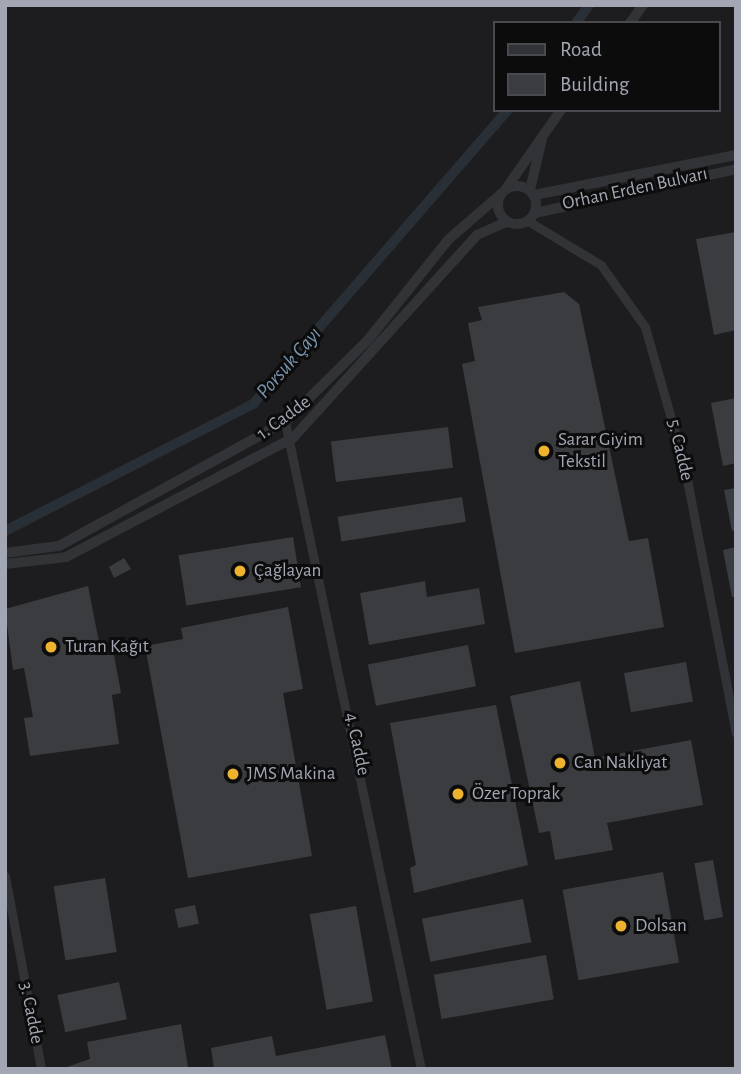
<!DOCTYPE html>
<html>
<head>
<meta charset="utf-8">
<style>
	body { margin:0 }
	#map { position:relative; width:741px; height:1074px; overflow:hidden; background:#111113; font-family:"Alegreya Sans",sans-serif }
	div>[style] { position:absolute }
	.built>* { inset:0; background:#1d1d1f }
	.canal>* { height:10px; margin:-5px; padding:0 5px; transform-origin:5px; border-radius:5px; background:#282f36 }
	.building>* { inset:0; background:#3b3c40; transform-origin:0 0 }
	.minor>* { height:9px; margin:-4.5px; padding:0 4.5px; transform-origin:4.5px; border-radius:4.5px; background:#323337 }
	.tertiary>* { height:10px; margin:-5px; padding:0 5px; transform-origin:5px; border-radius:5px; background:#323337 }
	.tertiary>.ring { margin:-5px; padding:0; box-sizing:content-box; background:none; border:10px solid #323337; border-radius:50% }
	.dots>* { width:19px; height:19px; translate:-50% -50%; box-sizing:border-box; border:4px solid #0c0c0d; border-radius:50% }
	span { translate:-50% -50%; white-space:nowrap; text-align:center; line-height:1.15; -webkit-text-stroke:6px #0c0c0d; paint-order:stroke }
	.street-label { font-size:19px; color:#a3a7b3 }
	.poi-label { font-size:19px; color:#a3a7b3 }
	.left { translate:0 -50%; text-align:left }
	.water-label { font-size:21px; color:#7a94ae; font-style:italic }
	.frame { position:absolute; inset:0; border:7px solid #a3a7b3; pointer-events:none }
	.legend { position:absolute; left:493px; top:21px; width:228px; height:91px; box-sizing:border-box; background:#0c0c0d; border:2px solid #484a4f; margin:0; padding:9px 12px; list-style:none; font-size:21px; color:#a3a7b3 }
	.legend li { display:flex; align-items:center; gap:14px; height:35px }
	.legend b { width:35px; border:2px solid #484a4f }
</style>
</head>
<body>
<div id="map">
	<div class="built">
		<i style="clip-path:polygon(evenodd,5px 5px,736px 5px,736px 1069px,5px 1069px,5px 5px,494px 23px,718px 23px,718px 110px,494px 110px,494px 23px)"></i>
	</div>
	<div class="canal">
		<i style="left:576px;top:23px;width:22px;rotate:-54deg"></i>
		<i style="left:5px;top:531px;width:279px;rotate:-27.1deg"></i>
		<i style="left:253px;top:404px;width:389px;rotate:-49.1deg"></i>
	</div>
	<div class="building">
		<i style="clip-path:polygon(736px 232px,736px 330px,714px 335px,696px 239px)"></i>
		<i style="clip-path:polygon(564px 292px,579px 304px,629px 541px,648px 538px,664px 627px,515px 653px,462px 364px,475px 361px,468px 323px,482px 320px,478px 307px)"></i>
		<i style="clip-path:polygon(736px 398px,736px 463px,723px 466px,711px 403px)"></i>
		<i style="left:448px;top:427px;width:41px;height:118px;rotate:83deg"></i>
		<i style="clip-path:polygon(736px 488px,736px 530px,732px 531px,724px 490px)"></i>
		<i style="left:462px;top:497px;width:25px;height:126px;rotate:81deg"></i>
		<i style="left:293px;top:537px;width:51px;height:116px;rotate:81deg"></i>
		<i style="clip-path:polygon(736px 547px,736px 596px,732px 597px,723px 550px)"></i>
		<i style="clip-path:polygon(124px 558px,131px 569px,114px 578px,109px 567px)"></i>
		<i style="clip-path:polygon(425px 581px,427px 597px,479px 588px,485px 624px,369px 645px,360px 593px)"></i>
		<i style="clip-path:polygon(88px 586px,101px 652px,113px 650px,121px 693px,112px 695px,119px 744px,30px 756px,24px 718px,33px 717px,24px 668px,13px 670px,5px 609px)"></i>
		<i style="clip-path:polygon(288px 607px,303px 689px,283px 693px,312px 856px,188px 878px,145px 646px,183px 639px,181px 628px)"></i>
		<i style="left:468px;top:645px;width:42px;height:102px;rotate:79deg"></i>
		<i style="left:686px;top:662px;width:40px;height:63px;rotate:80deg"></i>
		<i style="clip-path:polygon(580px 681px,595px 758px,691px 740px,703px 805px,607px 823px,613px 850px,555px 860px,550px 831px,539px 833px,510px 696px)"></i>
		<i style="clip-path:polygon(496px 705px,528px 865px,414px 893px,410px 868px,416px 865px,390px 723px)"></i>
		<i style="left:713px;top:860px;width:58px;height:19px;rotate:80deg"></i>
		<i style="left:663px;top:872px;width:92px;height:102px;rotate:80deg"></i>
		<i style="left:105px;top:878px;width:75px;height:52px;rotate:81deg"></i>
		<i style="left:523px;top:899px;width:44px;height:103px;rotate:79deg"></i>
		<i style="left:195px;top:905px;width:19px;height:21px;rotate:78deg"></i>
		<i style="left:356px;top:906px;width:97px;height:47px;rotate:80deg"></i>
		<i style="left:546px;top:955px;width:45px;height:114px;rotate:80deg"></i>
		<i style="left:119px;top:982px;width:38px;height:63px;rotate:78deg"></i>
		<i style="clip-path:polygon(181px 1024px,188px 1067px,61px 1069px,90px 1059px,87px 1042px)"></i>
		<i style="clip-path:polygon(385px 1035px,392px 1069px,214px 1069px,211px 1048px,272px 1036px,276px 1056px)"></i>
	</div>
	<div class="minor">
		<i style="left:528px;top:221px;width:85px;rotate:31.1deg"></i>
		<i style="left:601px;top:265px;width:76px;rotate:54.6deg"></i>
		<i style="left:645px;top:327px;width:142px;rotate:74.1deg"></i>
		<i style="left:684px;top:464px;width:274px;rotate:79.1deg"></i>
		<i style="left:285px;top:422px;width:661px;rotate:78.13deg"></i>
		<i style="left:5px;top:876px;width:196px;rotate:79.4deg"></i>
	</div>
	<div class="tertiary">
		<i style="left:630px;top:23px;width:22px;rotate:-54deg"></i>
		<i class="ring" style="left:498px;top:186px;width:28px;height:28px"></i>
		<i style="left:505px;top:190px;width:98px;rotate:-55deg"></i>
		<i style="left:530px;top:190px;width:52px;rotate:-76.8deg"></i>
		<i style="left:534px;top:195px;width:206px;rotate:-11.2deg"></i>
		<i style="left:535px;top:213px;width:206px;rotate:-12.3deg"></i>
		<i style="left:5px;top:553px;width:54px;rotate:-7.4deg"></i>
		<i style="left:59px;top:546px;width:258px;rotate:-28.8deg"></i>
		<i style="left:285px;top:422px;width:117px;rotate:-44.7deg"></i>
		<i style="left:368px;top:340px;width:129px;rotate:-51.3deg"></i>
		<i style="left:449px;top:239px;width:69px;rotate:-40.9deg"></i>
		<i style="left:5px;top:564px;width:61px;rotate:-6.5deg"></i>
		<i style="left:66px;top:557px;width:256px;rotate:-27.7deg"></i>
		<i style="left:293px;top:438px;width:274px;rotate:-47.8deg"></i>
		<i style="left:477px;top:235px;width:32px;rotate:-24deg"></i>
	</div>
	<div class="dots">
		<i style="left:544px;top:451px;background:#edb32f"></i>
		<i style="left:240px;top:571px;background:#edb32f"></i>
		<i style="left:51px;top:647px;background:#edb32f"></i>
		<i style="left:560px;top:763px;background:#edb32f"></i>
		<i style="left:233px;top:774px;background:#edb32f"></i>
		<i style="left:458px;top:794px;background:#edb32f"></i>
		<i style="left:621px;top:926px;background:#edb32f"></i>
	</div>
	<div class="street-label">
		<span style="left:635px;top:189px;rotate:-12deg">Orhan Erden Bulvarı</span>
		<span style="left:284px;top:418px;rotate:-36deg">1. Cadde</span>
		<span style="left:680px;top:450px;rotate:77deg">5. Cadde</span>
		<span style="left:357px;top:744px;rotate:78deg">4. Cadde</span>
		<span style="left:31px;top:1013px;rotate:79deg">3. Cadde</span>
	</div>
	<div class="poi-label">
		<span class="left" style="left:558px;top:451px">Sarar Giyim<br>Tekstil</span>
		<span class="left" style="left:254px;top:571px">Çağlayan</span>
		<span class="left" style="left:65px;top:647px">Turan Kağıt</span>
		<span class="left" style="left:574px;top:763px">Can Nakliyat</span>
		<span class="left" style="left:247px;top:774px">JMS Makina</span>
		<span class="left" style="left:472px;top:794px">Özer Toprak</span>
		<span class="left" style="left:635px;top:926px">Dolsan</span>
	</div>
	<div class="water-label">
		<span style="left:289px;top:363px;rotate:-49deg">Porsuk Çayı</span>
	</div>
	<div class="frame"></div>
	<ul class="legend">
	<li><b style="height:9px;background:#323337"></b>Road</li>
	<li><b style="height:19px;background:#3b3c40"></b>Building</li>
	</ul>
</div>
</body>
</html>
